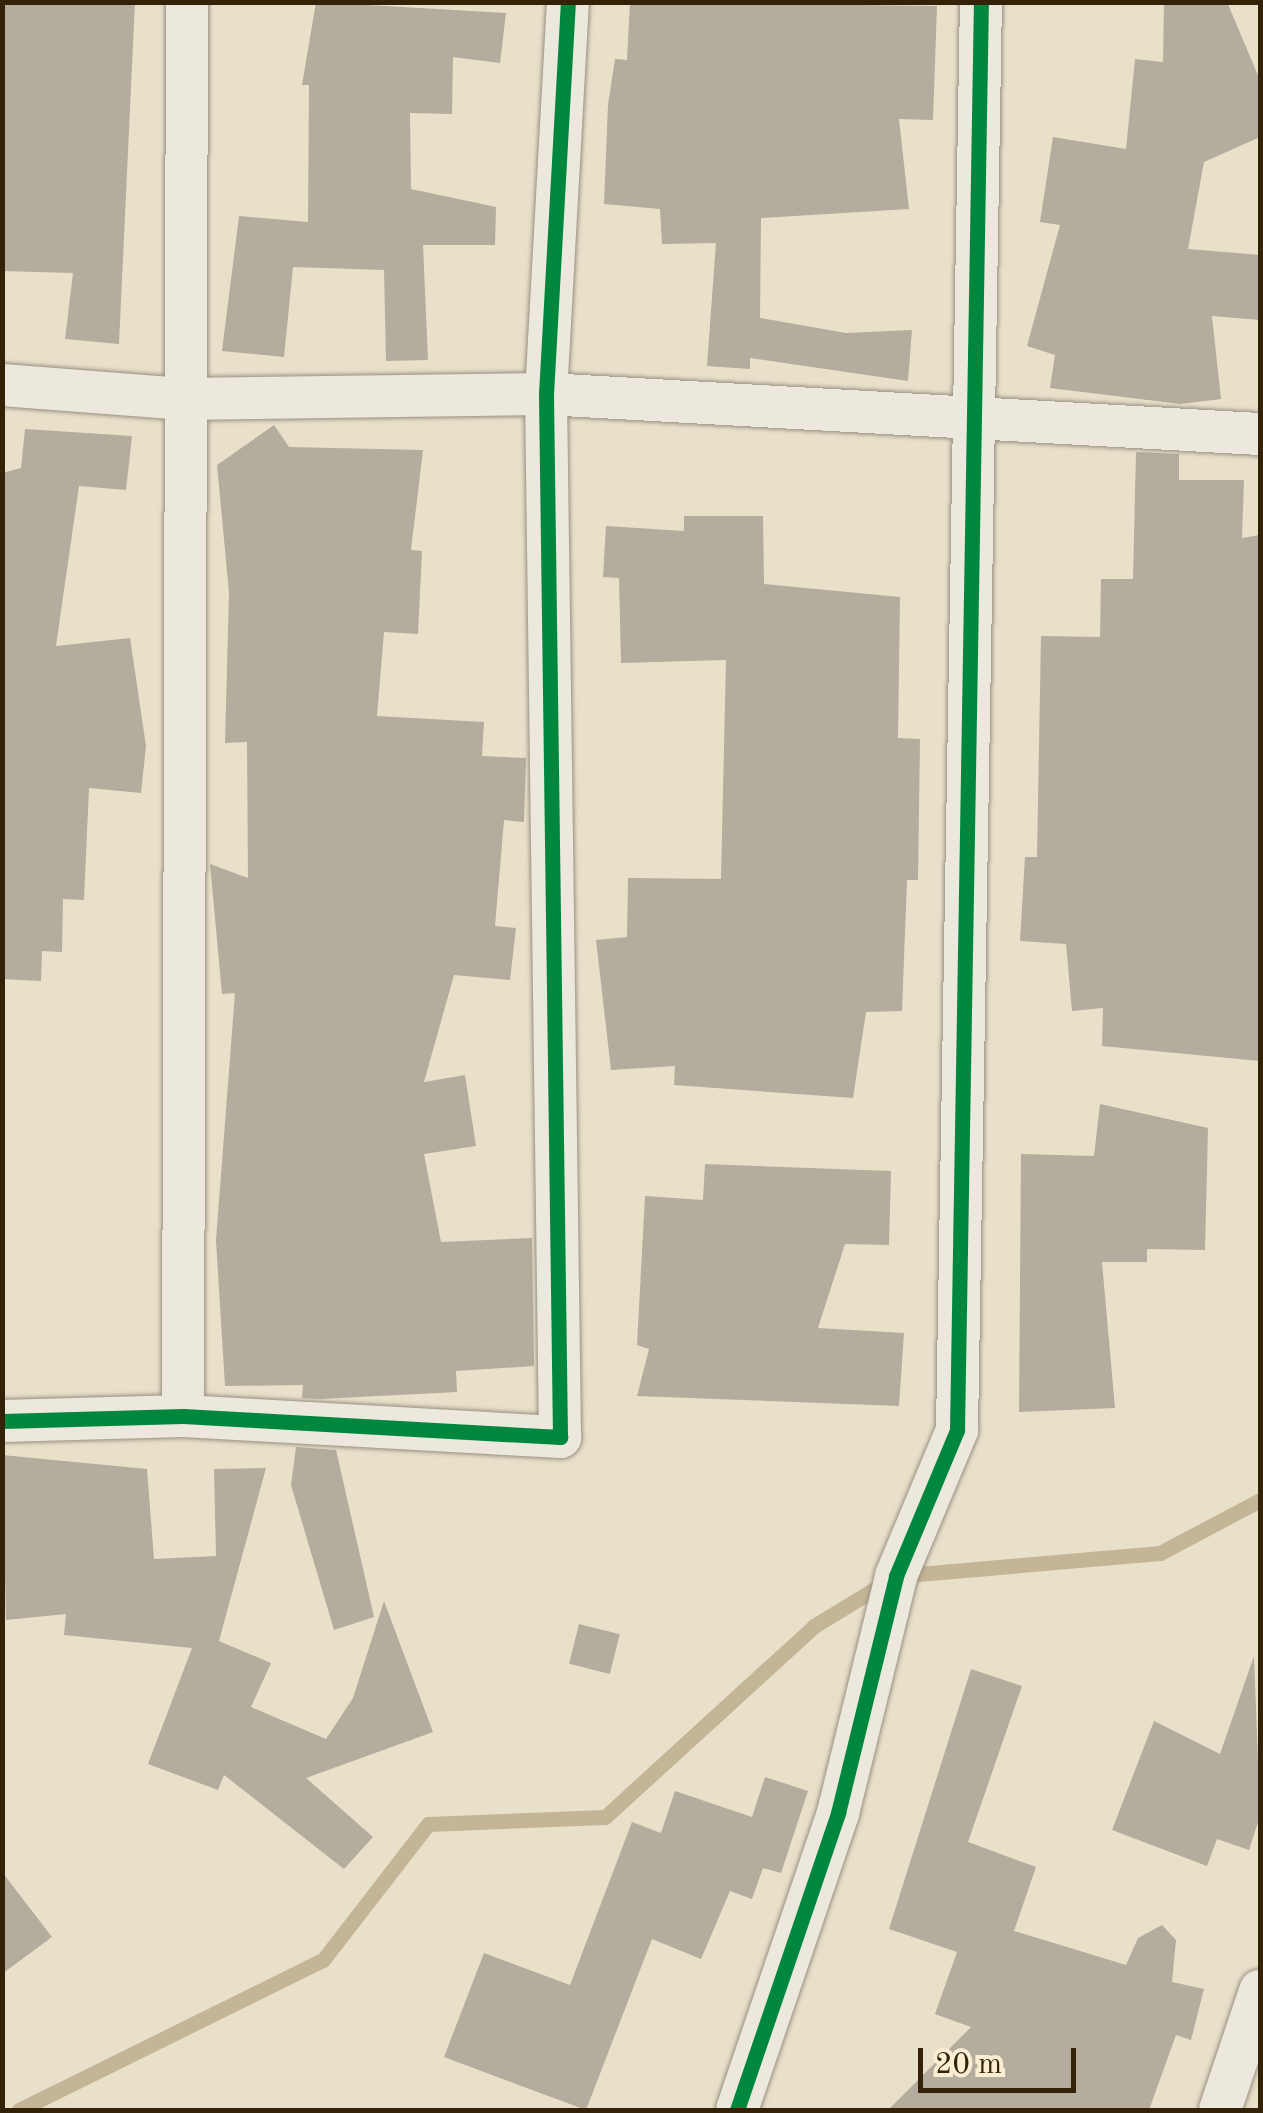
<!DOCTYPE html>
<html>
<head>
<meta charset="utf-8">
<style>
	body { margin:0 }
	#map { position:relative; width:1263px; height:2113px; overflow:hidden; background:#e9e0ca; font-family:"Old Standard TT",serif }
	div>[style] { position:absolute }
	.stream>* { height:15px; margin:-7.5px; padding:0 7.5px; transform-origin:7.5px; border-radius:7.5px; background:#c4b596 }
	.building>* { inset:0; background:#b4ac9c; transform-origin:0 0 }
	.roads { filter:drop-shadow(0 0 2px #989080) drop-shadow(0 0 2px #989080) }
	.street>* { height:42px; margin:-21px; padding:0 21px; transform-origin:21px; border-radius:21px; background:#ece8dd }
	.cycleway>* { height:15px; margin:-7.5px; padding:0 7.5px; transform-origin:7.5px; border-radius:7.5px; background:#00873e }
	span { translate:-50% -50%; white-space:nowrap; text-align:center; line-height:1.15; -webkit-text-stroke:8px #f9eed4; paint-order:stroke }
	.frame { position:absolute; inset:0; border:5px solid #342208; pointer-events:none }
	.scale { position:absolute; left:918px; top:2048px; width:158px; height:45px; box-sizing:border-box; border:5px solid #342208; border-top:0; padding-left:12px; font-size:30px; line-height:35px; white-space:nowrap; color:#342208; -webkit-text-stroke:8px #f9eed4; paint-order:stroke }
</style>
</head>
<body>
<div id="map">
	<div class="stream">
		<i style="left:19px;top:2110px;width:339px;rotate:-26.3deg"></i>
		<i style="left:323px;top:1960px;width:172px;rotate:-52.3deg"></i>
		<i style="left:428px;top:1824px;width:177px;rotate:-2.3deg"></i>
		<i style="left:605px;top:1817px;width:283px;rotate:-42.4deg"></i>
		<i style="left:814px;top:1626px;width:96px;rotate:-31.4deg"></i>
		<i style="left:896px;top:1576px;width:265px;rotate:-5deg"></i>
		<i style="left:1160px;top:1553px;width:113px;rotate:-27.9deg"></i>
	</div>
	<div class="building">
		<i style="clip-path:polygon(2px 2px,135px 2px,119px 344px,65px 339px,73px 273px,2px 271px)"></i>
		<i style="clip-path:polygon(316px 2px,506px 13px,500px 63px,453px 57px,452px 114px,410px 113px,411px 189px,496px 207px,495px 245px,423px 245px,428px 360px,386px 361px,384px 270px,293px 267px,284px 357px,222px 351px,239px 216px,308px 222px,309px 85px,302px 85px)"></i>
		<i style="clip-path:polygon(630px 2px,937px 6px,933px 120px,899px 119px,909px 209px,761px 218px,760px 318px,846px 333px,912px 330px,908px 381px,750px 358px,750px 369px,707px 366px,716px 243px,662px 244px,660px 209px,604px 204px,608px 105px,615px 59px,627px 60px)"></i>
		<i style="clip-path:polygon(1164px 2px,1227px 2px,1260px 80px,1260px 137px,1204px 162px,1188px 249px,1260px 255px,1260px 320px,1212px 316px,1221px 399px,1180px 404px,1050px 388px,1055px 355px,1027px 346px,1060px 225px,1040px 222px,1053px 137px,1126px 149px,1135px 59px,1163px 62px)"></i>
		<i style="clip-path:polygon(274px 425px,289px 447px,423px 450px,411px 550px,422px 551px,418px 634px,384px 632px,377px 716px,484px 722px,482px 756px,526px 758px,524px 822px,504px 820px,495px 926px,516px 928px,510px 980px,454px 975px,424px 1082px,465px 1075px,476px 1146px,424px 1154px,441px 1242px,532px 1238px,534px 1366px,456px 1371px,457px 1392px,319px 1399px,302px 1398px,303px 1385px,225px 1386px,216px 1240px,235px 993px,222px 994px,210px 864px,248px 878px,247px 742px,225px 743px,229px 593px,217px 465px)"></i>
		<i style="clip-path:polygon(25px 429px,132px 436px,126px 490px,79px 486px,56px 646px,130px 638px,146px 746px,141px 793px,89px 788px,84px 900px,63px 899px,62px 952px,42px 951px,41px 981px,2px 979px,2px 473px,21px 468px)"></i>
		<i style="clip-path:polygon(1136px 452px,1179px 454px,1179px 480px,1244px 480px,1242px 538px,1260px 535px,1260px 1061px,1102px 1046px,1103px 1008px,1072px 1011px,1066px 944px,1020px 941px,1025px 857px,1037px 857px,1041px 636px,1100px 637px,1101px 579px,1133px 579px)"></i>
		<i style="clip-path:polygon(684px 516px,763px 516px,764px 584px,900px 597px,898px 738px,920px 739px,918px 880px,907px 880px,902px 1011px,866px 1012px,853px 1098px,674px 1085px,675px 1066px,611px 1070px,596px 940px,627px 937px,628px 878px,721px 879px,726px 660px,621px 663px,619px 578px,603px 577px,606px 526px,684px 531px)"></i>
		<i style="clip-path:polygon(1100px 1104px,1208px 1128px,1205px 1250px,1147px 1249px,1147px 1262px,1102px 1262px,1115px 1408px,1019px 1412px,1021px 1154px,1094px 1156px)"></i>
		<i style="clip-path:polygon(705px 1164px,891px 1171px,889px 1245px,845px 1244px,818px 1328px,904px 1333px,899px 1406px,637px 1396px,649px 1349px,637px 1345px,645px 1196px,703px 1200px)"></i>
		<i style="clip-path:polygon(296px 1447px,336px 1450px,374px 1617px,334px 1630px,291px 1485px)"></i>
		<i style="clip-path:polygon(2px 1455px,147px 1469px,154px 1559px,216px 1556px,214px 1469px,266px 1468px,219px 1641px,271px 1663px,251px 1707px,326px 1739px,353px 1698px,384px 1601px,433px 1732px,306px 1778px,373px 1837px,344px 1869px,224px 1775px,218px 1790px,148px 1764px,192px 1648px,64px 1635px,66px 1614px,6px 1620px)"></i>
		<i style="left:579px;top:1624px;width:42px;height:41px;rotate:14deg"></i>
		<i style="clip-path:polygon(1254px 1656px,1260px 1816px,1249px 1850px,1217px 1839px,1207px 1866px,1112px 1830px,1154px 1721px,1220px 1754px)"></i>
		<i style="clip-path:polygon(971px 1669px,1022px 1686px,968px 1842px,1036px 1867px,1014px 1931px,1126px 1965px,1138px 1938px,1162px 1925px,1176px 1940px,1172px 1982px,1204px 1989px,1191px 2040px,1176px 2035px,1149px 2110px,888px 2110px,971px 2027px,935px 2014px,957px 1952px,889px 1929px)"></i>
		<i style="clip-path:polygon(765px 1777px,808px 1791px,781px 1873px,763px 1868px,752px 1899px,730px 1891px,701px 1959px,652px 1939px,586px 2110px,444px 2057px,484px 1953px,570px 1985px,632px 1822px,661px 1833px,675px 1791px,752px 1817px)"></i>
		<i style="clip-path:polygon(2px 1872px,52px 1937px,2px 1974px)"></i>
	</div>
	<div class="roads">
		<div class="street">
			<i style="left:2px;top:385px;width:181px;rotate:4.4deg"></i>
			<i style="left:182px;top:399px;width:364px;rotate:-0.8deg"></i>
			<i style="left:546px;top:394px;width:715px;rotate:3.21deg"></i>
			<i style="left:183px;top:1416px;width:1414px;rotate:-89.84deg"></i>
			<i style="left:2px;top:1421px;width:181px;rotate:-1.6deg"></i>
			<i style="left:183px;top:1416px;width:378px;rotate:3.2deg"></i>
			<i style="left:560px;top:1437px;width:1043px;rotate:-90.77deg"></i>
			<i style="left:546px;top:394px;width:393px;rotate:-86.8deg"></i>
			<i style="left:737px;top:2110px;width:314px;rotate:-71.2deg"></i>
			<i style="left:838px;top:1813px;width:244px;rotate:-76.2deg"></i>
			<i style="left:896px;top:1576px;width:158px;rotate:-67.3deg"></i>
			<i style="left:957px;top:1430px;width:1428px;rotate:-89.04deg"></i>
			<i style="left:1220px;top:2110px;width:126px;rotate:-71.4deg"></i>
		</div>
	</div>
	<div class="cycleway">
		<i style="left:2px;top:1421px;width:181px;rotate:-1.6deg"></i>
		<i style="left:183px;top:1416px;width:378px;rotate:3.2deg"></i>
		<i style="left:560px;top:1437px;width:1043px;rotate:-90.77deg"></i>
		<i style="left:546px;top:394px;width:393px;rotate:-86.8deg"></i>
		<i style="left:737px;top:2110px;width:314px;rotate:-71.2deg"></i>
		<i style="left:838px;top:1813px;width:244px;rotate:-76.2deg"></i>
		<i style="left:896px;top:1576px;width:158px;rotate:-67.3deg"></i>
		<i style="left:957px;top:1430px;width:1428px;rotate:-89.04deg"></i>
	</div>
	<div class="frame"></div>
	<div class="scale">20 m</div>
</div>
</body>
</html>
